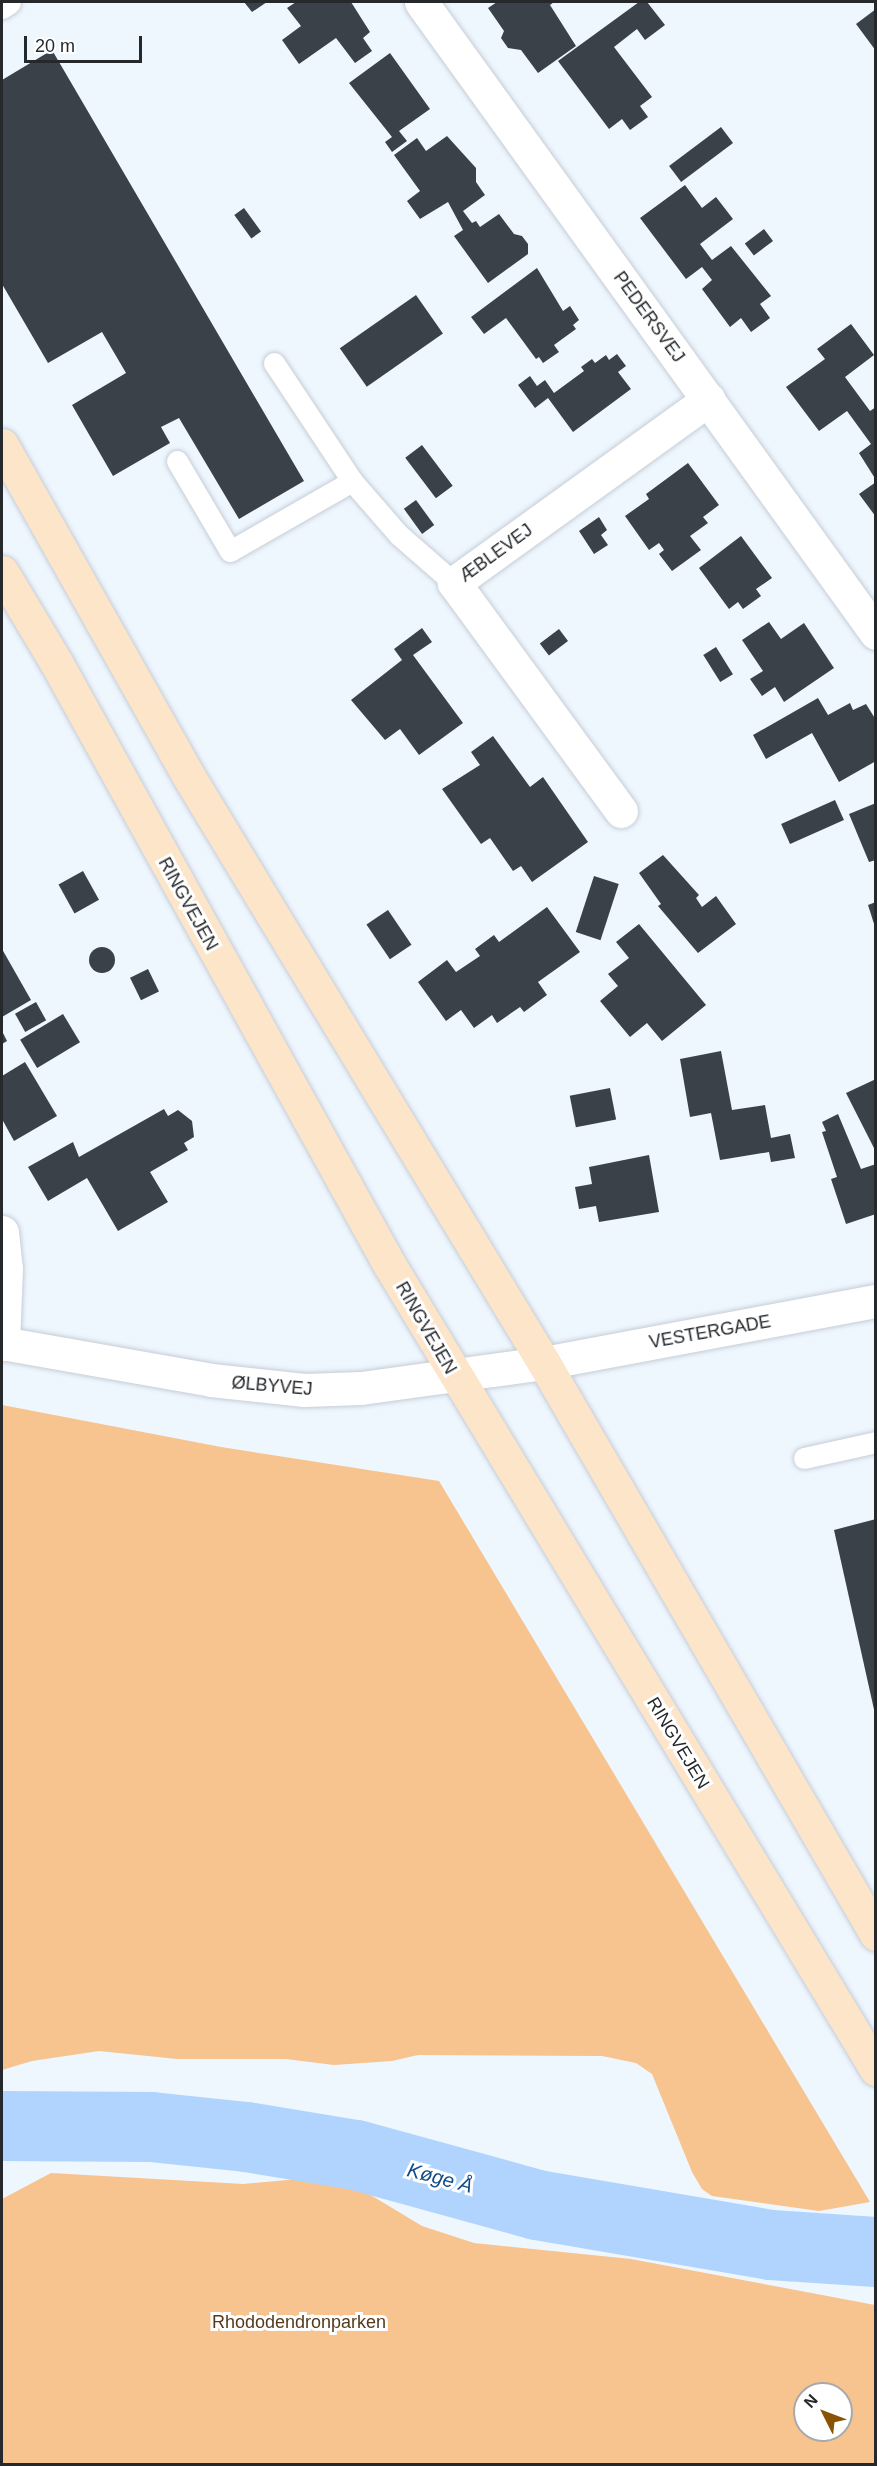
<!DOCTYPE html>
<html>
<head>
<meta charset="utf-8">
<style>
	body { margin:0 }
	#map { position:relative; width:877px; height:2466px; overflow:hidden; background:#eef6fe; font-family:Helvetica,sans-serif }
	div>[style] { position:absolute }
	.green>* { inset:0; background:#f7c38f }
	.river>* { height:70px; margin:-35px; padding:0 35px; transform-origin:35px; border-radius:35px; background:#b1d4fe }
	.building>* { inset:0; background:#3b4148; transform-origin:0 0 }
	.round { border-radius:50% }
	.roads { filter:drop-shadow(0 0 2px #c6cdd6) drop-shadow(0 0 2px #c6cdd6) }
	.service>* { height:21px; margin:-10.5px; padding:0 10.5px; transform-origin:10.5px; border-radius:10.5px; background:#fff }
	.minor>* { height:33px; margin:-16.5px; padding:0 16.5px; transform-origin:16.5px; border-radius:16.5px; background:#fff }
	.tertiary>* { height:33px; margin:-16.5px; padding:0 16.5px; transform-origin:16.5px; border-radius:16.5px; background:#fff }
	.secondary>* { height:33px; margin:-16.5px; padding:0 16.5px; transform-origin:16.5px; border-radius:16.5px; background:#fde5ca }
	span { translate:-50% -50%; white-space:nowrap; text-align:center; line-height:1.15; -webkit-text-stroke:6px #fff; paint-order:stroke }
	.street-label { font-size:18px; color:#26292c }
	.park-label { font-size:18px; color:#553a1c }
	.water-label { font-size:20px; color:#0f4c89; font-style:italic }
	.frame { position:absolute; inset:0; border:3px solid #26292c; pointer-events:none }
	.north { position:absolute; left:793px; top:2382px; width:60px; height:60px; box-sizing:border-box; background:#fff; border:2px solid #a8a9ab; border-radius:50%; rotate:312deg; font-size:16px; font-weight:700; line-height:24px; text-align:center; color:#26292c }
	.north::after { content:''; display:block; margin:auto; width:21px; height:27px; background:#895303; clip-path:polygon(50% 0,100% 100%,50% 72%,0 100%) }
	.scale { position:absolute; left:24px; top:36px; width:118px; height:27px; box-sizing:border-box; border:3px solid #26292c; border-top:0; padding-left:8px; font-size:18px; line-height:21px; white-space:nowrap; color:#26292c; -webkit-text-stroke:4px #fff; paint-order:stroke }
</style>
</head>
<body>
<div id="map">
	<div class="green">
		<i style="clip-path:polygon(2px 1405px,221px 1447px,439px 1481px,870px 2202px,819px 2211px,712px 2196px,702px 2189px,692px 2172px,652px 2074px,636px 2063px,602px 2056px,418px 2055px,392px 2061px,334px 2065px,286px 2059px,177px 2059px,99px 2051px,32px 2061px,2px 2070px)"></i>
		<i style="clip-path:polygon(evenodd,51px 2173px,243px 2184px,310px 2178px,359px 2188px,422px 2226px,474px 2243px,631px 2259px,875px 2305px,875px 2464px,2px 2464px,2px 2199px,51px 2173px,805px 2394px,841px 2394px,841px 2430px,805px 2430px,805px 2394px)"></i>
	</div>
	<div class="river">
		<i style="left:2px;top:2126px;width:149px;rotate:0.4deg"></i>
		<i style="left:151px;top:2127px;width:96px;rotate:6deg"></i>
		<i style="left:246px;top:2137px;width:111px;rotate:9.3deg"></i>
		<i style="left:356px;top:2155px;width:188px;rotate:15.4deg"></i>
		<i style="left:537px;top:2205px;width:237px;rotate:9.7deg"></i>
		<i style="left:771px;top:2245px;width:105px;rotate:3.8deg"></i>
	</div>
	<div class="building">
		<i style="clip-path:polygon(244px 2px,267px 2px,252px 12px)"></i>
		<i style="clip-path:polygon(296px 2px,351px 2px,370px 32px,363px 38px,372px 51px,355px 63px,336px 38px,299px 64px,282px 40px,301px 26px,287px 8px)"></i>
		<i style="clip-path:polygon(497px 2px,554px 2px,550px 5px,576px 46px,538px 73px,521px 50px,508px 48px,501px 38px,504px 31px,488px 8px)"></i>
		<i style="clip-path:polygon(639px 2px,647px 2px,665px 25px,645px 40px,637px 29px,614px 47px,652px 97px,640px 106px,648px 117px,630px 130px,622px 119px,609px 129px,558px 61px)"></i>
		<i style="clip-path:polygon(876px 9px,876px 51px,856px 24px)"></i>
		<i style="clip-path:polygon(52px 50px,304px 481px,239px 519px,179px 418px,161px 427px,170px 443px,113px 476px,72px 405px,126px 373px,102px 332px,48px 363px,2px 284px,2px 80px)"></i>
		<i style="clip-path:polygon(390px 53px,430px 109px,399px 131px,407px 141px,392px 152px,385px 142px,392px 137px,349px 83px)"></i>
		<i style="left:721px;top:127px;width:20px;height:65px;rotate:53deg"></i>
		<i style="clip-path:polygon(447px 136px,476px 168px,476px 182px,485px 195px,463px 211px,472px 223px,476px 221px,480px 227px,499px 214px,514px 234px,522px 236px,528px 244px,528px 254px,488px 283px,454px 236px,463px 230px,448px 202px,420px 219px,407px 201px,420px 191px,394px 155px,417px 138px,426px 151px)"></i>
		<i style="clip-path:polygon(685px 185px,702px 208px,716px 197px,733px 219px,700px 244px,712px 260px,731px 246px,771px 296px,760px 304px,770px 318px,751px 332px,741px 318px,730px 327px,702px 289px,712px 280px,702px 267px,686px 279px,640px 218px)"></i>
		<i style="left:244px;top:208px;width:29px;height:12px;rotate:54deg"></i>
		<i style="left:764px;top:229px;width:15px;height:24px;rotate:53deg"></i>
		<i style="clip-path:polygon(537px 268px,563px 311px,570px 306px,579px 320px,573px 325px,576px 329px,554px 345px,559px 352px,543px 363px,539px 357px,536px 359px,506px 318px,484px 334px,471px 317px)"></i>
		<i style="left:416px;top:295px;width:47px;height:93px;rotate:55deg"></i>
		<i style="clip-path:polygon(851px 324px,874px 355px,845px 377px,870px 411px,876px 407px,876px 480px,859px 453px,871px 444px,847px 411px,819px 431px,786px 387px,825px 359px,817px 349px)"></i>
		<i style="clip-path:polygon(617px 354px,626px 366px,618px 372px,631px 389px,573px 432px,548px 398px,535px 408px,518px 385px,530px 376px,537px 386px,545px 380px,554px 393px,584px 371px,581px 367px,592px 359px,595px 363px,606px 355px,609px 360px)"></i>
		<i style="left:422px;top:445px;width:51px;height:21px;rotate:53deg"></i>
		<i style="clip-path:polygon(688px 463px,719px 505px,703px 517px,708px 523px,690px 536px,701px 550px,672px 571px,659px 554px,664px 550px,659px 543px,649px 550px,625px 516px,649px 499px,646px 494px)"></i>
		<i style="clip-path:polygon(876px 482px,876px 517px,859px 494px)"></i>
		<i style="left:416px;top:500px;width:31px;height:15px;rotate:54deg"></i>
		<i style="clip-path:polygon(599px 517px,607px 530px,601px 535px,608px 545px,594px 554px,579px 531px)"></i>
		<i style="clip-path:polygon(741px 536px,772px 578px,756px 589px,761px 596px,743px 609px,738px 602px,729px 609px,699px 568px)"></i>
		<i style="clip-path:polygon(769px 622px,781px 639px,804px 623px,834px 668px,784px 702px,775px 687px,762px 696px,750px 679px,763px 671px,742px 640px)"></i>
		<i style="clip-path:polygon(422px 628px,432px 642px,413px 655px,463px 723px,419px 755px,400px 729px,385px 740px,351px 700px,402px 660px,394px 649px)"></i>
		<i style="left:559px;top:629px;width:15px;height:24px;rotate:53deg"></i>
		<i style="left:716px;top:647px;width:32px;height:15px;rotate:58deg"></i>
		<i style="clip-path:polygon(818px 698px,828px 715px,850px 703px,853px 710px,866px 704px,876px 720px,876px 761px,839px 782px,812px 733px,766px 759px,753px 735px)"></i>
		<i style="clip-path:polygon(493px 736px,530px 787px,543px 777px,588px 842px,532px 882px,521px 866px,513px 871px,490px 838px,481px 844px,442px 789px,480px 765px,471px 752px)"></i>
		<i style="left:835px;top:800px;width:22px;height:59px;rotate:66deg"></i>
		<i style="clip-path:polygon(876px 803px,876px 860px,869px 862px,849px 814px)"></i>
		<i style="clip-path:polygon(663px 855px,699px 895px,696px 898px,702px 907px,716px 896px,736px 924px,698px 953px,658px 906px,661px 904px,639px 873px)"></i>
		<i style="left:83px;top:871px;width:33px;height:28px;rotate:61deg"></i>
		<i style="left:594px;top:876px;width:26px;height:59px;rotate:18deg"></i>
		<i style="clip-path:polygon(876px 902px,876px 927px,875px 927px,868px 905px)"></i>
		<i style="clip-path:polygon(547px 907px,580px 952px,538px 982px,547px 995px,524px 1012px,520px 1007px,497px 1023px,492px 1015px,474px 1028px,461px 1010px,446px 1021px,418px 982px,447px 960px,456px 972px,480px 956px,475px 949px,494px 935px,499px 942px)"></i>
		<i style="left:388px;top:910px;width:42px;height:26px;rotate:56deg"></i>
		<i style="clip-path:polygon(639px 924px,706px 1005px,662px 1041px,647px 1023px,630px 1037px,600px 1001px,618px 986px,608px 974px,629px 958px,616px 942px)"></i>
		<i class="round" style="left:89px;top:947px;width:26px;height:26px"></i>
		<i style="clip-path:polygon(2px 949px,31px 1000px,2px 1017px)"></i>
		<i style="left:148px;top:969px;width:25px;height:20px;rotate:64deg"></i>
		<i style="left:36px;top:1002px;width:21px;height:24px;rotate:61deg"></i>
		<i style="left:63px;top:1014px;width:33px;height:50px;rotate:59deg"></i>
		<i style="clip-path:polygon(2px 1031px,7px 1041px,2px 1044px)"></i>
		<i style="clip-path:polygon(721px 1051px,732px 1110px,765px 1105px,771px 1138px,790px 1134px,795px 1158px,771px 1162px,769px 1152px,720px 1160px,711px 1113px,690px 1117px,680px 1059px)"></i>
		<i style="clip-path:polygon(25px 1062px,57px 1116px,14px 1141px,2px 1119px,2px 1076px)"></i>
		<i style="clip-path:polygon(876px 1079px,876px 1152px,846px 1093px)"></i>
		<i style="left:610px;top:1088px;width:32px;height:41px;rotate:79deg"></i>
		<i style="clip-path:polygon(164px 1109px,168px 1116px,178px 1110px,192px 1121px,194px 1137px,184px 1143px,188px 1150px,150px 1172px,168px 1202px,118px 1231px,87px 1178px,48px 1201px,28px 1167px,73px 1142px,79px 1157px)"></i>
		<i style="clip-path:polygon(838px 1114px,861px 1169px,876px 1164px,876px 1214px,846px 1224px,831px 1179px,837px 1177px,822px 1132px,826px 1131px,822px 1122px)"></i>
		<i style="clip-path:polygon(649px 1155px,659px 1212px,599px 1222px,596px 1206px,579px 1209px,575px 1187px,592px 1184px,589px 1167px)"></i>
		<i style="clip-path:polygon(876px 1519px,876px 1714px,875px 1714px,834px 1530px)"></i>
	</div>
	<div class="roads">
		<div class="service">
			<i style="left:2px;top:8px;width:9px;rotate:-32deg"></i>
			<i style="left:274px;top:363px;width:141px;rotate:56.5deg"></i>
			<i style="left:352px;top:481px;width:72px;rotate:49deg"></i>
			<i style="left:399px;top:535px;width:73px;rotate:41.1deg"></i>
			<i style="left:177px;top:461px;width:104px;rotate:59.5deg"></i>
			<i style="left:230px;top:551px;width:141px;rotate:-29.8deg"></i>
			<i style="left:804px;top:1458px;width:74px;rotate:-12.5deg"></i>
		</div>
		<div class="minor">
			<i style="left:421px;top:2px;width:778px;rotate:54.21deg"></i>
			<i style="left:621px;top:811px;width:283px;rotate:-126.2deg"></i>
			<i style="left:454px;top:583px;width:314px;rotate:-35.8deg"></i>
			<i style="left:2px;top:1232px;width:36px;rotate:84deg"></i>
			<i style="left:6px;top:1268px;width:76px;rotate:92.3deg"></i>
			<i style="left:544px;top:1363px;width:338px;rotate:-10.6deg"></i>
		</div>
		<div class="tertiary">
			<i style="left:2px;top:1343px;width:212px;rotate:10deg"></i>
			<i style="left:211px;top:1380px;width:94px;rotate:6.1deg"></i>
			<i style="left:304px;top:1390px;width:57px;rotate:-2deg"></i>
			<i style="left:361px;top:1388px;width:185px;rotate:-7.8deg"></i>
		</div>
		<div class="secondary">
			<i style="left:2px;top:445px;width:381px;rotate:60.6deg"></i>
			<i style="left:189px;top:777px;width:685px;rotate:58.79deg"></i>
			<i style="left:544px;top:1363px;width:661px;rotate:59.82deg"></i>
			<i style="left:2px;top:572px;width:107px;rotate:59.1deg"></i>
			<i style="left:57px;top:664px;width:686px;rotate:61.04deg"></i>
			<i style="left:389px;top:1264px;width:941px;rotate:58.83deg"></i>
		</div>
	</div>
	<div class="street-label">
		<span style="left:649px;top:317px;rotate:54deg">PEDERSVEJ</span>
		<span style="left:496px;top:553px;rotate:-36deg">ÆBLEVEJ</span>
		<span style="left:188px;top:904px;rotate:61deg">RINGVEJEN</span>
		<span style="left:426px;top:1328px;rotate:60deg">RINGVEJEN</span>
		<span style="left:710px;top:1332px;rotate:-10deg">VESTERGADE</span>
		<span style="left:272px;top:1386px;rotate:5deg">ØLBYVEJ</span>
		<span style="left:678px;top:1743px;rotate:59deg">RINGVEJEN</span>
	</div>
	<div class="park-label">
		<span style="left:299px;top:2322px">Rhododendronparken</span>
	</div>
	<div class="water-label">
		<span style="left:440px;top:2178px;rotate:15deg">Køge Å</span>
	</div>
	<div class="frame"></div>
	<div class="north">N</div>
	<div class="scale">20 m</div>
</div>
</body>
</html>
